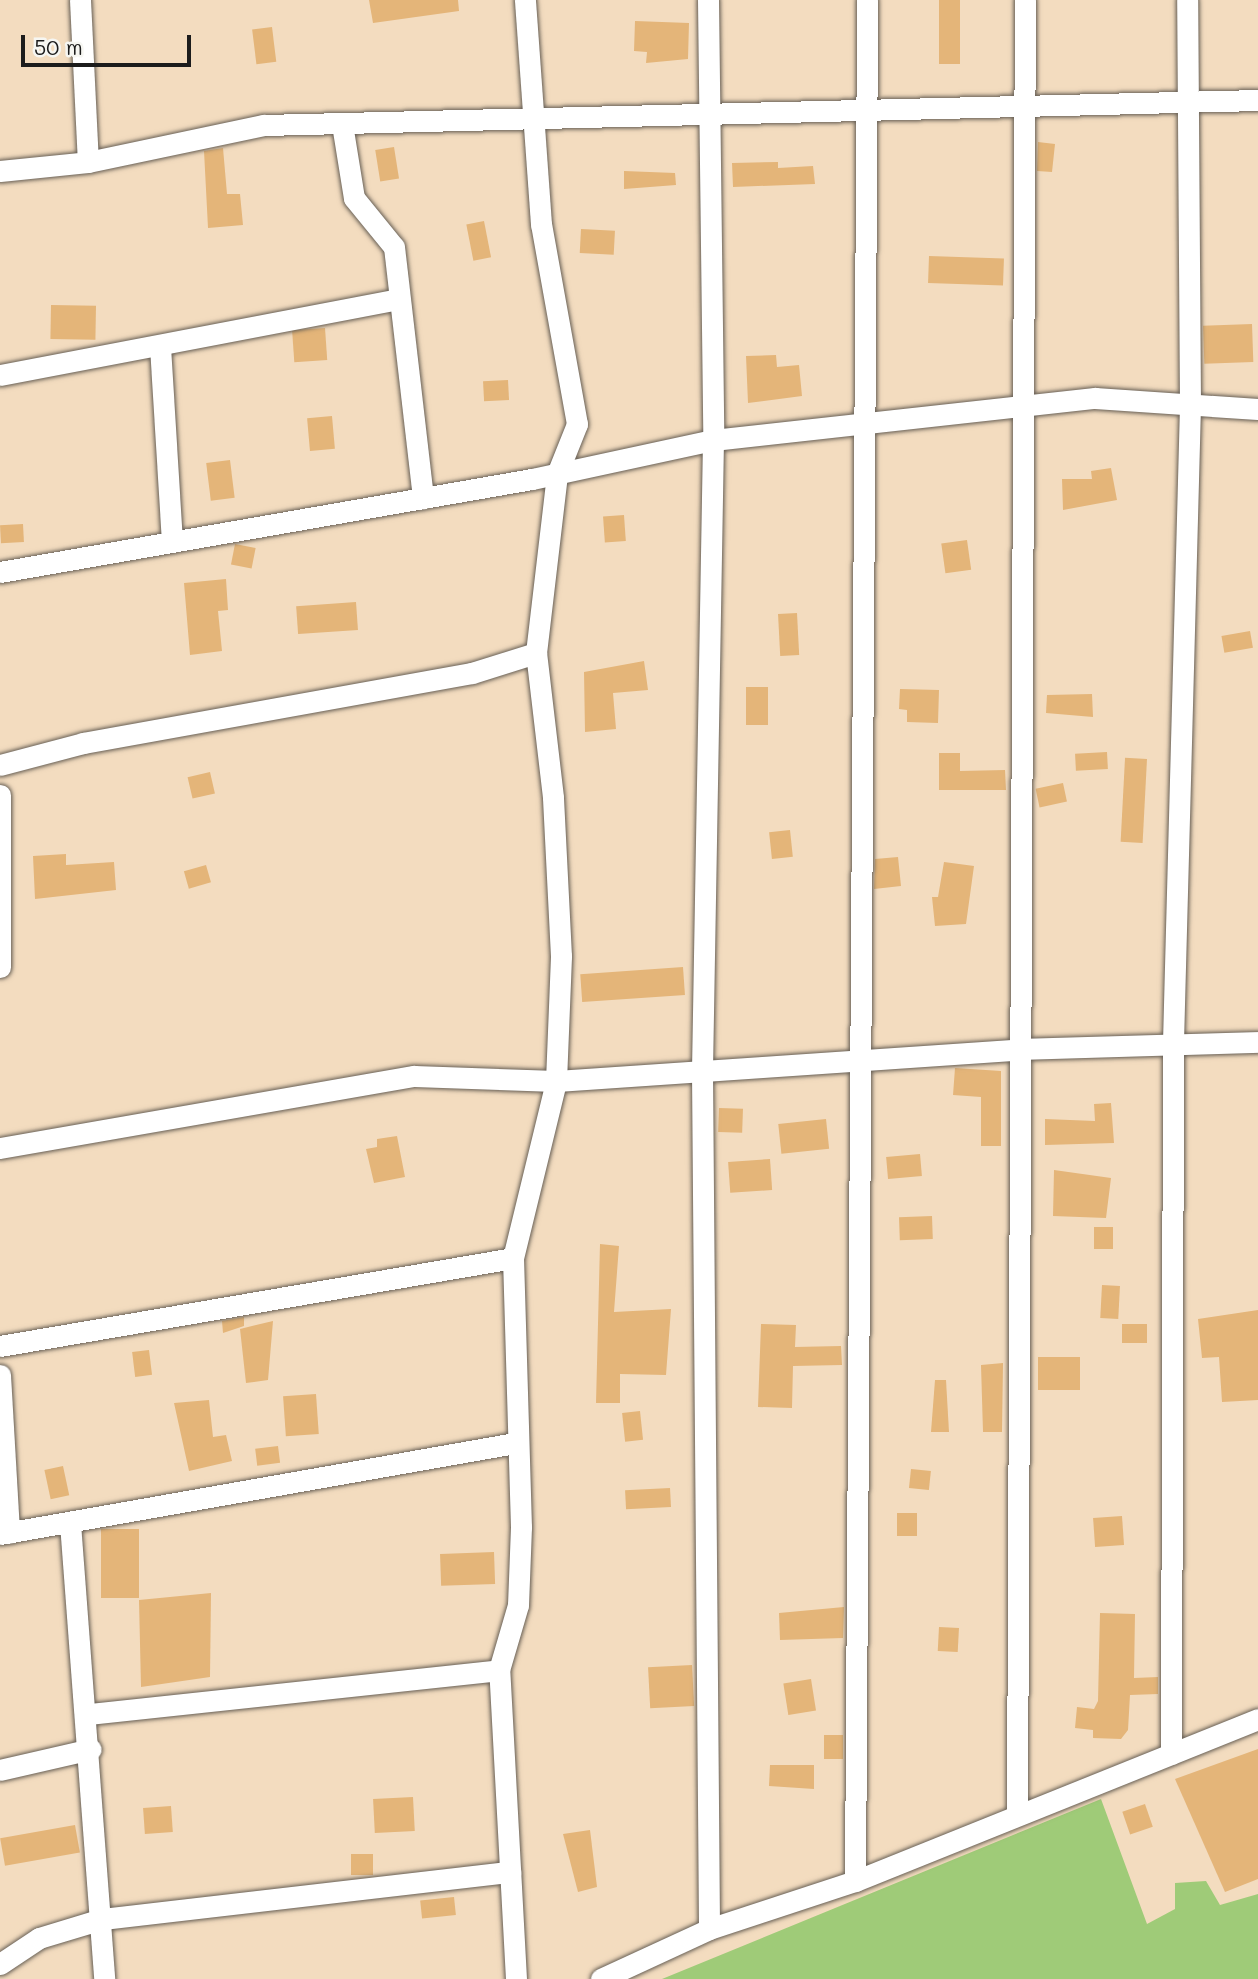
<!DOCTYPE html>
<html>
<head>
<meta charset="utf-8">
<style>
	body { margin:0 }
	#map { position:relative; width:1258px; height:1979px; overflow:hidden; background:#f3dcbf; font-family:Mali,sans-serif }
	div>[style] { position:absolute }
	.green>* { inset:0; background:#9fcb78 }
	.building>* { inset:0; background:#e4b579; transform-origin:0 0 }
	.roads { filter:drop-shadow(0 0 2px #675f55) drop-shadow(0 0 2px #675f55) }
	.minor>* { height:21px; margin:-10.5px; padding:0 10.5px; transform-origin:10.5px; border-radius:10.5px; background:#fff }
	span { translate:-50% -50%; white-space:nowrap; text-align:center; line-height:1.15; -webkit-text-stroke:6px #f6f6f2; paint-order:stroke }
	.scale { position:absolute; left:21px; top:35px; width:170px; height:32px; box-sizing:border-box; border:4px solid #1c1c1c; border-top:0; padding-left:9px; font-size:21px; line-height:24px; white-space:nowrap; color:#1c1c1c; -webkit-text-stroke:5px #f6f6f2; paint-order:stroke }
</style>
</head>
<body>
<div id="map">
	<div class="green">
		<i style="clip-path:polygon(1101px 1799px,1147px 1924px,1175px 1909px,1175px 1883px,1206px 1881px,1220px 1905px,1258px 1894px,1258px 1979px,662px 1979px)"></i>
	</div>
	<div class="building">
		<i style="clip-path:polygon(369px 0,458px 0,459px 11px,373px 23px)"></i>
		<i style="left:939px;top:0;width:21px;height:64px"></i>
		<i style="clip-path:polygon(635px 21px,689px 23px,688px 59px,646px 63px,647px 52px,634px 51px)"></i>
		<i style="left:272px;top:27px;width:35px;height:20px;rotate:83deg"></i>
		<i style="clip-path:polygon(1038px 142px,1055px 144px,1052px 172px,1037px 171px)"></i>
		<i style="left:394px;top:147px;width:32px;height:19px;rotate:81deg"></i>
		<i style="clip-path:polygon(223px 148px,227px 194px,240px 194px,243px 225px,208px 228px,204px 151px)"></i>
		<i style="clip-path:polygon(778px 162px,778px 168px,813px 166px,815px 184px,733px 187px,732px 163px)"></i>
		<i style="clip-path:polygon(624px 171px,675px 173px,676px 185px,624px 189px)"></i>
		<i style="left:484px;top:221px;width:37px;height:18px;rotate:79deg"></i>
		<i style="left:581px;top:229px;width:34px;height:24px;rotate:3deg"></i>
		<i style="left:929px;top:256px;width:75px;height:27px;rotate:2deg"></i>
		<i style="left:51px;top:305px;width:45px;height:34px;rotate:1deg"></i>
		<i style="left:1252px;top:324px;width:38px;height:49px;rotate:88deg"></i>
		<i style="left:325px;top:328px;width:32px;height:33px;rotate:86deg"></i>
		<i style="clip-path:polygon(776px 355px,777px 367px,799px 365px,802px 396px,748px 403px,746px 356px)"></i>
		<i style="left:508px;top:380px;width:20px;height:25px;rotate:87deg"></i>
		<i style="left:332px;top:416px;width:33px;height:25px;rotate:85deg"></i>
		<i style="left:230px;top:460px;width:38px;height:24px;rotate:83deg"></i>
		<i style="clip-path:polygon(1111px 468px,1117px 500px,1063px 510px,1062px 479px,1092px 479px,1091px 471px)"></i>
		<i style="left:624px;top:515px;width:26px;height:21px;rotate:86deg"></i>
		<i style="left:23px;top:524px;width:18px;height:23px;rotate:87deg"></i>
		<i style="left:967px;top:540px;width:30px;height:26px;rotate:82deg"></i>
		<i style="left:235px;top:544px;width:21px;height:21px;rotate:11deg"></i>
		<i style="clip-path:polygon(226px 579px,228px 610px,218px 611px,222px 651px,190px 655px,184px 583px)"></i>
		<i style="left:356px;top:602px;width:28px;height:60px;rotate:86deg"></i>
		<i style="left:797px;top:613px;width:42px;height:19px;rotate:87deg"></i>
		<i style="left:1250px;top:631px;width:17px;height:29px;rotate:80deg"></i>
		<i style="clip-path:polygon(644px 661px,648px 690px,613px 693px,616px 729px,585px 732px,584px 672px)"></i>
		<i style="left:746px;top:687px;width:22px;height:38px"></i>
		<i style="clip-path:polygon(900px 689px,939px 690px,938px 723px,907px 722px,907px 710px,899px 709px)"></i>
		<i style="clip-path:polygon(1092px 694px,1093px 717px,1046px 713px,1047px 695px)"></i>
		<i style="left:1107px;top:752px;width:17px;height:32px;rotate:87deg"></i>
		<i style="clip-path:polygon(939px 753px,960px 753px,960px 771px,1005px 770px,1006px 790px,939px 790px)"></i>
		<i style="left:1147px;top:759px;width:84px;height:22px;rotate:93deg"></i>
		<i style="left:210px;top:772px;width:22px;height:23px;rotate:77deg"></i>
		<i style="left:1063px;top:783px;width:19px;height:28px;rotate:78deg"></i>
		<i style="left:790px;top:830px;width:27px;height:21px;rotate:84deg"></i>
		<i style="clip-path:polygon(66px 854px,66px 865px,114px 862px,116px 890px,35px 899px,33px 856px)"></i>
		<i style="clip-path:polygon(898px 857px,901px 886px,874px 889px,875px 859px)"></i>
		<i style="clip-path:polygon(944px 862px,974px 866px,966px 924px,935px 926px,932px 897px,938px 897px)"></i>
		<i style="left:206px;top:865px;width:18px;height:23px;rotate:74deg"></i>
		<i style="left:683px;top:967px;width:28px;height:103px;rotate:86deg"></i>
		<i style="clip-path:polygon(955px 1068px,1001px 1071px,1001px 1146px,981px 1146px,981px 1097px,953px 1095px)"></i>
		<i style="clip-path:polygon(1111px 1103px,1114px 1143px,1045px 1145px,1045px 1119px,1095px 1121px,1094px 1104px)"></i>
		<i style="left:719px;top:1108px;width:24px;height:24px;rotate:2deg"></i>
		<i style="left:826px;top:1119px;width:30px;height:48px;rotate:84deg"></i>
		<i style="clip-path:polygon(397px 1136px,405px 1177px,374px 1183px,366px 1149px,377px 1147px,377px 1139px)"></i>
		<i style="left:920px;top:1154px;width:22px;height:34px;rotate:85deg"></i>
		<i style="left:770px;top:1159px;width:31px;height:42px;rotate:86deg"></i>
		<i style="clip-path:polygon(1054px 1170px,1111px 1178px,1106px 1218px,1053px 1216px)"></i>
		<i style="left:932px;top:1216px;width:23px;height:33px;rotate:88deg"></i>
		<i style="left:1113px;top:1227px;width:22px;height:19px;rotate:90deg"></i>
		<i style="clip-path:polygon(600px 1244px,619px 1246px,614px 1312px,671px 1309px,666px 1375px,620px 1374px,620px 1403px,596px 1403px)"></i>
		<i style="left:1102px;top:1285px;width:18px;height:33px;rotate:3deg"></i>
		<i style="clip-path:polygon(1258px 1310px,1258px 1400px,1222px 1402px,1219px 1357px,1202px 1358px,1198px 1319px)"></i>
		<i style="clip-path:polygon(244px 1317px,244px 1326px,223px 1333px,222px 1321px)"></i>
		<i style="clip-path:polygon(273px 1321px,268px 1380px,246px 1383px,240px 1329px)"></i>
		<i style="clip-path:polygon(761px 1324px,796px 1325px,795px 1347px,841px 1346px,842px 1365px,793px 1366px,792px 1408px,758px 1407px)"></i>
		<i style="left:1122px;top:1324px;width:25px;height:19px"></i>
		<i style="left:149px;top:1350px;width:25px;height:17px;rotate:83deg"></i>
		<i style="left:1080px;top:1357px;width:33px;height:42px;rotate:90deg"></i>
		<i style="clip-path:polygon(1003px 1363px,1002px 1432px,983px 1432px,981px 1365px)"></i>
		<i style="clip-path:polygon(935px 1380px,946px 1380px,949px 1432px,931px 1432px)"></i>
		<i style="left:316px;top:1394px;width:40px;height:33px;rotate:86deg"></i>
		<i style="clip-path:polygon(209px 1400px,213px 1437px,226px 1435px,232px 1461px,189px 1471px,174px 1403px)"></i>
		<i style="left:640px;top:1411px;width:29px;height:18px;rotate:84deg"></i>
		<i style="left:278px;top:1446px;width:17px;height:23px;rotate:83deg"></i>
		<i style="left:63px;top:1466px;width:30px;height:19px;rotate:78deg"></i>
		<i style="left:911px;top:1469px;width:20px;height:19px;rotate:6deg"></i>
		<i style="left:670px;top:1488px;width:19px;height:45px;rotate:87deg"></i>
		<i style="left:917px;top:1513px;width:23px;height:20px;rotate:90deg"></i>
		<i style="left:1122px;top:1516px;width:29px;height:29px;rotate:86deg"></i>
		<i style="left:139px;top:1529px;width:69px;height:38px;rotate:90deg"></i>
		<i style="left:494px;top:1552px;width:32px;height:54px;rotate:88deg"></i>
		<i style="clip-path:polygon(211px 1593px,210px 1677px,141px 1687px,139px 1600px)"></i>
		<i style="clip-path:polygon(844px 1607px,843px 1638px,780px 1640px,779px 1613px)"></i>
		<i style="clip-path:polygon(1100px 1613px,1135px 1614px,1134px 1678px,1158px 1677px,1158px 1694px,1130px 1695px,1128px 1730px,1121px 1739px,1093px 1738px,1093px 1730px,1075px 1728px,1077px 1707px,1094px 1709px,1098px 1701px)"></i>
		<i style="left:939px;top:1627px;width:20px;height:24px;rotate:3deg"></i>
		<i style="left:692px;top:1665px;width:41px;height:44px;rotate:87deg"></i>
		<i style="left:811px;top:1679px;width:32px;height:28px;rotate:81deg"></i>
		<i style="left:843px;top:1735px;width:24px;height:19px;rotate:90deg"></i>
		<i style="clip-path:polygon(1258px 1749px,1258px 1879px,1225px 1892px,1175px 1779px)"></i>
		<i style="clip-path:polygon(770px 1765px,814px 1765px,814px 1789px,769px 1786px)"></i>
		<i style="left:413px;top:1797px;width:34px;height:40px;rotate:87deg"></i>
		<i style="left:1145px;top:1804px;width:24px;height:24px;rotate:71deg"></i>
		<i style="left:171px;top:1806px;width:26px;height:28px;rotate:86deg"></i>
		<i style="left:75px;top:1825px;width:28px;height:76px;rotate:80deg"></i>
		<i style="clip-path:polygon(590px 1830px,597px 1887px,578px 1892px,563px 1834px)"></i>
		<i style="left:373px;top:1854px;width:21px;height:22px;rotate:90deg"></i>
		<i style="left:454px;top:1897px;width:18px;height:34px;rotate:84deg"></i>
	</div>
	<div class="roads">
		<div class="minor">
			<i style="left:80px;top:0;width:162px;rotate:87.2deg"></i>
			<i style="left:708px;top:0;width:440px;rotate:89.3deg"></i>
			<i style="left:713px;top:440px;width:632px;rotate:91deg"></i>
			<i style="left:702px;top:1072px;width:857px;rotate:89.53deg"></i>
			<i style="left:342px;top:124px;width:75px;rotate:80.8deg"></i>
			<i style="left:354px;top:198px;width:63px;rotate:50.8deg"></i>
			<i style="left:394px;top:247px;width:253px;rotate:83.4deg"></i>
			<i style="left:0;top:171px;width:88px;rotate:-5.8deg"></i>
			<i style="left:88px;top:162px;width:180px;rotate:-11.9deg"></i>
			<i style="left:264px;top:125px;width:994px;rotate:-1.44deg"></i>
			<i style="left:160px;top:346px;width:196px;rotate:86.5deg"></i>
			<i style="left:0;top:375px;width:406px;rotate:-10.8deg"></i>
			<i style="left:0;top:572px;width:540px;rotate:-9.92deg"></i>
			<i style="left:532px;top:479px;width:185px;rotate:-12.2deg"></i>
			<i style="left:713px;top:440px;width:384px;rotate:-6.3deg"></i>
			<i style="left:1095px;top:398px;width:163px;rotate:3.9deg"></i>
			<i style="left:0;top:765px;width:86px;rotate:-14.8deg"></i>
			<i style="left:83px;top:743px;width:395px;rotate:-10.2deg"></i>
			<i style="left:472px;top:673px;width:67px;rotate:-17.4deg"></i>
			<i style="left:0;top:795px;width:172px;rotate:90deg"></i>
			<i style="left:0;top:1148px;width:420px;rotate:-9.9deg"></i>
			<i style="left:414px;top:1076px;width:142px;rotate:2deg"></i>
			<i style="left:556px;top:1081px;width:465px;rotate:-3.9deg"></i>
			<i style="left:1020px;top:1049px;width:238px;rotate:-1.7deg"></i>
			<i style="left:0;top:1346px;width:520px;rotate:-9.73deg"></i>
			<i style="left:0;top:1375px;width:158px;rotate:86.7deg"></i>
			<i style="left:70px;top:1523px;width:457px;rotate:85.7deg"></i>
			<i style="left:0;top:1534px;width:523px;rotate:-10.02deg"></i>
			<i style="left:89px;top:1714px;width:412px;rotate:-6.1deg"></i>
			<i style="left:1171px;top:1754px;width:712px;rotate:-89.84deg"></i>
			<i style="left:1173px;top:1042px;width:638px;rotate:-88.47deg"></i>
			<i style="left:1190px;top:404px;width:404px;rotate:-90.4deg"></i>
			<i style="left:0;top:1770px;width:93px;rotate:-13deg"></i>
			<i style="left:1017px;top:1813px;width:1813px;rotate:-89.75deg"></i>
			<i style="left:855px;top:1881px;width:1881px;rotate:-89.63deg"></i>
			<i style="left:0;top:1964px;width:47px;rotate:-33.7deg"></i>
			<i style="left:39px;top:1938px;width:66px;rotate:-16.8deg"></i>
			<i style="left:102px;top:1919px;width:411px;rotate:-6.6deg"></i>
			<i style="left:516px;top:1979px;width:309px;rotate:-93.1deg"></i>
			<i style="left:499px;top:1670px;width:68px;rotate:-73.7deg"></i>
			<i style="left:518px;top:1605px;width:78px;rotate:-87.8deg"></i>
			<i style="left:521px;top:1527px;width:269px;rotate:-91.7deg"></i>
			<i style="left:513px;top:1258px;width:182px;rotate:-76.3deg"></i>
			<i style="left:556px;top:1081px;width:125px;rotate:-87.7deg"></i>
			<i style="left:561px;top:956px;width:159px;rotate:-92.9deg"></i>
			<i style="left:553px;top:797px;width:145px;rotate:-96.7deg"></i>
			<i style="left:536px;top:653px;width:180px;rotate:-83.3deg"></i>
			<i style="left:557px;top:474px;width:54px;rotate:-68.2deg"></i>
			<i style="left:577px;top:424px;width:203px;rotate:-100.2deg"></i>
			<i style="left:541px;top:224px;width:225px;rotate:-94.1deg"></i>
			<i style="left:601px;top:1979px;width:119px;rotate:-24.8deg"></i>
			<i style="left:709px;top:1929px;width:154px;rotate:-18.2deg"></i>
			<i style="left:855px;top:1881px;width:434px;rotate:-21.9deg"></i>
		</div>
	</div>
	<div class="scale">50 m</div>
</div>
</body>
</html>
